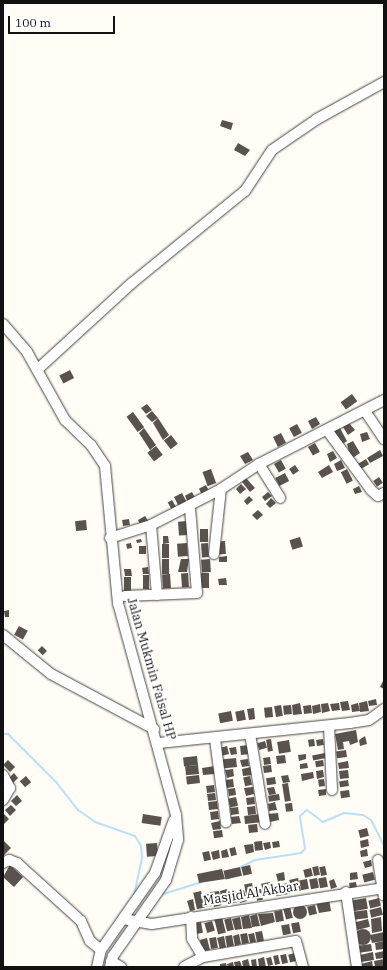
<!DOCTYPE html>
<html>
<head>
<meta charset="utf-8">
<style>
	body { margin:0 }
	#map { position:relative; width:387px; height:970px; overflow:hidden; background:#fffdf5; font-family:"IBM Plex Serif",serif }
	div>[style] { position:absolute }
	.stream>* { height:2px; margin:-1px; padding:0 1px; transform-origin:1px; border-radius:1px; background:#b9e0f7 }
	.building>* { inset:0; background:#5a524d; transform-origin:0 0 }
	.round { border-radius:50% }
	.roads { filter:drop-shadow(0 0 1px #444) drop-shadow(0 0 1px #444) }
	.minor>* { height:10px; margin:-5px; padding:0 5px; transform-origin:5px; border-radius:5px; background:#fff }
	span { translate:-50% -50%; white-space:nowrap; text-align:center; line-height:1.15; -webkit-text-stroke:4px #fff; paint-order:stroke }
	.street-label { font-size:13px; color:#111 }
	.frame { position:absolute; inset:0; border:4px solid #111; pointer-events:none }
	.scale { position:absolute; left:8px; top:16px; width:107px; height:18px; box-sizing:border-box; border:2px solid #111; border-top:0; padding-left:5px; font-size:12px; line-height:14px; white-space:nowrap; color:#111; -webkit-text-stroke:3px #fff; paint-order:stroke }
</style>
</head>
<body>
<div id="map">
	<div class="stream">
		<i style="left:3px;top:734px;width:5px"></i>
		<i style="left:8px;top:734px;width:68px;rotate:45deg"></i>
		<i style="left:56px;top:782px;width:36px;rotate:52deg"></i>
		<i style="left:78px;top:810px;width:21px;rotate:35deg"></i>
		<i style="left:95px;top:822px;width:42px;rotate:19.3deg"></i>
		<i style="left:135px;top:836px;width:12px;rotate:59deg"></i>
		<i style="left:141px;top:846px;width:12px;rotate:85deg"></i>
		<i style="left:142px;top:858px;width:40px;rotate:102deg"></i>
		<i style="left:241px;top:867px;width:16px;rotate:-27deg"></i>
		<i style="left:255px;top:860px;width:47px;rotate:-8.7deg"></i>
		<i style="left:301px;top:853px;width:6px;rotate:-45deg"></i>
		<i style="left:305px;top:849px;width:33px;rotate:-99deg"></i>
		<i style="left:300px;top:816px;width:9px;rotate:-41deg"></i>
		<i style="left:307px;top:810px;width:20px;rotate:37deg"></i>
		<i style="left:323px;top:822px;width:23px;rotate:-23deg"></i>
		<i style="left:344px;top:813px;width:19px;rotate:6deg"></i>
		<i style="left:363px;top:815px;width:9px;rotate:32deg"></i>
		<i style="left:371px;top:820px;width:28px;rotate:63deg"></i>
		<i style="left:160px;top:895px;width:44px;rotate:-17.2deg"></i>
	</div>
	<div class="building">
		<i style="clip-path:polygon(222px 120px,233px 123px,231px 130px,220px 126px)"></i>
		<i style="clip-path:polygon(238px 143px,250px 150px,245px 156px,234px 150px)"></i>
		<i style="left:70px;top:370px;width:9px;height:12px;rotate:63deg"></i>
		<i style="left:352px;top:394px;width:9px;height:14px;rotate:54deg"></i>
		<i style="clip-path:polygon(147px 404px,152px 410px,146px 414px,141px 408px)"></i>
		<i style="clip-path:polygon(152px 411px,158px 418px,152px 422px,146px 416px)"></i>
		<i style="left:133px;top:412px;width:19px;height:8px;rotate:54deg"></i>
		<i style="clip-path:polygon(316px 417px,320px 424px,312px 429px,308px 421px)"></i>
		<i style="clip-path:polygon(158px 418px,169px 435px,163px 440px,153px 423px)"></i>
		<i style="clip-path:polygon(349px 423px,355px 430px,348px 435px,343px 427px)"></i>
		<i style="left:297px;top:424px;width:10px;height:9px;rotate:61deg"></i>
		<i style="clip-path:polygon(144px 428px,156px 445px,150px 450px,139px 433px)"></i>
		<i style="left:340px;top:428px;width:15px;height:9px;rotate:62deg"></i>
		<i style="clip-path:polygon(367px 432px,370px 439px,362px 442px,360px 434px)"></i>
		<i style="left:281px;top:433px;width:11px;height:9px;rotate:63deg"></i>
		<i style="left:171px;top:435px;width:11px;height:9px;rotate:52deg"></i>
		<i style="clip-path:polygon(353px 441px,360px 453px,351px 459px,347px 444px)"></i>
		<i style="left:315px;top:443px;width:10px;height:8px;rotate:61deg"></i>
		<i style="left:156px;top:446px;width:11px;height:11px;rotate:52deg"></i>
		<i style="clip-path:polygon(380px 450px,383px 456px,370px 463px,367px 458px)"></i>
		<i style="clip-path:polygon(333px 451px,337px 458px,330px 462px,327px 454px)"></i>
		<i style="clip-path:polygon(248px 452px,253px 460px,245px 464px,240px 456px)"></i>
		<i style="left:366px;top:459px;width:6px;height:13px;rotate:59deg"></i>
		<i style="left:281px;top:460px;width:10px;height:8px;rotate:61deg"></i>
		<i style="clip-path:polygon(341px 460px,345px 468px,337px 471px,334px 464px)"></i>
		<i style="left:295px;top:465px;width:7px;height:7px;rotate:56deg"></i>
		<i style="clip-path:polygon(329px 465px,333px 472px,322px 478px,318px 472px)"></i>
		<i style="left:211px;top:469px;width:15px;height:9px;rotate:70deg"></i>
		<i style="left:347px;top:469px;width:13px;height:7px;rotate:63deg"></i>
		<i style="left:285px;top:473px;width:9px;height:11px;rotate:63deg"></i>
		<i style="left:379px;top:477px;width:7px;height:7px;rotate:56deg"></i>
		<i style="clip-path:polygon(246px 478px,255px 488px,250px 492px,242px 482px)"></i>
		<i style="clip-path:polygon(241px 484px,246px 489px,240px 494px,236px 489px)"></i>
		<i style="left:206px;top:485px;width:7px;height:8px;rotate:63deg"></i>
		<i style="clip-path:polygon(359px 486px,362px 492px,355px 494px,353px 489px)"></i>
		<i style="left:192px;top:492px;width:9px;height:8px;rotate:63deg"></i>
		<i style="clip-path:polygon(268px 492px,272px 496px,265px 501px,262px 497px)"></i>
		<i style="left:182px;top:493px;width:13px;height:9px;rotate:63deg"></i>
		<i style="clip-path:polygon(249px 496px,253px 500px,247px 505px,244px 501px)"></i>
		<i style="clip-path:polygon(271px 498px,276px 503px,270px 508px,266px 504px)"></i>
		<i style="left:172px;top:500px;width:14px;height:5px;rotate:60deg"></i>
		<i style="clip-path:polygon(258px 510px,263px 515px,257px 520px,252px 515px)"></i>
		<i style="clip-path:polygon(145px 516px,149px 522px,141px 526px,138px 520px)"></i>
		<i style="left:129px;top:519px;width:6px;height:7px;rotate:81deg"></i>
		<i style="left:86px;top:520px;width:10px;height:11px;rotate:84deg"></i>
		<i style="left:187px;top:521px;width:14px;height:9px;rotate:86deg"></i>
		<i style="left:200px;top:529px;width:8px;height:13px"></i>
		<i style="clip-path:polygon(163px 536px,168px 536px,169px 543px,163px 544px)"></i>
		<i style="left:300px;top:537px;width:10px;height:11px;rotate:73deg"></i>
		<i style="clip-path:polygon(141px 539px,142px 542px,137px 543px,136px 540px)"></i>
		<i style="left:225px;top:541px;width:13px;height:8px;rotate:86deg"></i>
		<i style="left:131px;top:543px;width:5px;height:5px;rotate:79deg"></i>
		<i style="left:187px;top:543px;width:13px;height:10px;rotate:86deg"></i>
		<i style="left:208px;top:543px;width:14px;height:7px;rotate:86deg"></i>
		<i style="left:162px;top:544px;width:7px;height:14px"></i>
		<i style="left:139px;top:546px;width:7px;height:8px"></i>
		<i style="clip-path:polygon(227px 556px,227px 562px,219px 562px,219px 557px)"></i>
		<i style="left:162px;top:559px;width:7px;height:15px"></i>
		<i style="clip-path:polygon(181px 559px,189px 559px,187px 572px,178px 572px)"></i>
		<i style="left:210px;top:559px;width:13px;height:9px;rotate:86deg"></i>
		<i style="clip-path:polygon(148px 567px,149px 574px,143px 574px,142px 568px)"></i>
		<i style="clip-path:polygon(124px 569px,131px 569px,132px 576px,125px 576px)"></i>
		<i style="left:188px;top:573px;width:14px;height:7px;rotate:86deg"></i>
		<i style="left:201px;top:573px;width:8px;height:15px"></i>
		<i style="left:170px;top:574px;width:14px;height:8px;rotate:86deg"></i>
		<i style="left:143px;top:575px;width:6px;height:14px"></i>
		<i style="left:124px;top:577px;width:7px;height:15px"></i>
		<i style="clip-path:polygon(226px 578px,227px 585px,219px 585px,218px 579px)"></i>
		<i style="clip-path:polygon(9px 610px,9px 617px,5px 617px,4px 611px)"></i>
		<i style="left:19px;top:626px;width:10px;height:10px;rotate:29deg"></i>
		<i style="left:42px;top:646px;width:7px;height:6px;rotate:45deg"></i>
		<i style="clip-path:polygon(383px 681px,384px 682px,384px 689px,380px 687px)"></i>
		<i style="clip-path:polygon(376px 699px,377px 705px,369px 706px,368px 701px)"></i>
		<i style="clip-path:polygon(348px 701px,350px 710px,342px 711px,340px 702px)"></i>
		<i style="clip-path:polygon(367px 701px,369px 711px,360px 712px,359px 703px)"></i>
		<i style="clip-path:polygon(300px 703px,302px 714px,293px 715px,292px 705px)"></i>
		<i style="clip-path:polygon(328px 703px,330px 711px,322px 713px,321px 704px)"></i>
		<i style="clip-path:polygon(339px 703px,340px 710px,332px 711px,330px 704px)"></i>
		<i style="clip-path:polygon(358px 703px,360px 711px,352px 712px,351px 705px)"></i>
		<i style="clip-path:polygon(320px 704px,321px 712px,313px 714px,312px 706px)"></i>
		<i style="left:281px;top:705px;width:11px;height:7px;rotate:80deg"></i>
		<i style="left:291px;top:705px;width:9px;height:8px;rotate:84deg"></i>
		<i style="left:311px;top:705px;width:8px;height:8px;rotate:83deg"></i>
		<i style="left:272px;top:707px;width:10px;height:8px;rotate:84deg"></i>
		<i style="clip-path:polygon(254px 708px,255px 719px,249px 720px,247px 709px)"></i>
		<i style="left:244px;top:710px;width:10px;height:9px;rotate:79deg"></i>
		<i style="left:231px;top:711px;width:10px;height:13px;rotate:79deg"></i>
		<i style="clip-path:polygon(173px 723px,175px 729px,168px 731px,167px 725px)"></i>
		<i style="clip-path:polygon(356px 730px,358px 742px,350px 745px,349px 741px,343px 742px,344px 749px,338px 750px,335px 734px)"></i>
		<i style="clip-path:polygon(365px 736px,367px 744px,360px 746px,359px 740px)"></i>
		<i style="left:271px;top:739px;width:12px;height:5px;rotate:81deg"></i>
		<i style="left:314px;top:739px;width:7px;height:6px;rotate:82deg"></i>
		<i style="left:323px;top:739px;width:6px;height:7px;rotate:81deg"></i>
		<i style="left:289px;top:740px;width:12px;height:12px;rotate:81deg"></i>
		<i style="left:265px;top:741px;width:7px;height:8px;rotate:74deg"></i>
		<i style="left:249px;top:745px;width:9px;height:9px;rotate:84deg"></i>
		<i style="clip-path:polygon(227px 746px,229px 754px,221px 756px,220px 748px)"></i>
		<i style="clip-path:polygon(236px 747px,237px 754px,231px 755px,229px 748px)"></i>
		<i style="left:346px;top:750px;width:7px;height:10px;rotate:82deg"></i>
		<i style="left:325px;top:753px;width:5px;height:13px;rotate:79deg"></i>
		<i style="clip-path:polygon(306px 754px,306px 759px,299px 761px,298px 755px)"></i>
		<i style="left:285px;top:755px;width:8px;height:9px;rotate:83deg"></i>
		<i style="left:197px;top:756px;width:9px;height:14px;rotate:84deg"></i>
		<i style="left:270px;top:757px;width:7px;height:7px;rotate:82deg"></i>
		<i style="left:236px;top:758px;width:9px;height:15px;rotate:84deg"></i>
		<i style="clip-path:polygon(248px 759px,249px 766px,242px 767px,240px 760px)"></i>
		<i style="left:8px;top:760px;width:10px;height:7px;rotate:45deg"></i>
		<i style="left:323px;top:760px;width:6px;height:8px;rotate:81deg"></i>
		<i style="clip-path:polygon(348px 761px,349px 768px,339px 769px,338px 763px)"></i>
		<i style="clip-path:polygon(307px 763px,308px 768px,300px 769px,300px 764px)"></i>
		<i style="left:198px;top:765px;width:9px;height:13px;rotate:84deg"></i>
		<i style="left:271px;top:765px;width:7px;height:8px;rotate:82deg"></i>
		<i style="clip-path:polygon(215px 766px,215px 774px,203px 775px,202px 768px)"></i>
		<i style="clip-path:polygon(251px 767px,253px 775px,243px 776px,242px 769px)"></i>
		<i style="clip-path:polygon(233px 769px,234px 776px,227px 778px,225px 770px)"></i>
		<i style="clip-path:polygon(323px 770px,324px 777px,317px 779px,316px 771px)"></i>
		<i style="left:348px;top:770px;width:8px;height:9px;rotate:83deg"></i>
		<i style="clip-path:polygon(313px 772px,314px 778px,302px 781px,301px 774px)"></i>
		<i style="clip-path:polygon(14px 773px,18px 778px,13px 783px,9px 778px)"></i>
		<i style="left:199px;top:775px;width:8px;height:13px;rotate:83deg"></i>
		<i style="clip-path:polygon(288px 775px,290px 782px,283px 783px,281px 776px)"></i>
		<i style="left:26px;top:776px;width:8px;height:8px;rotate:50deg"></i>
		<i style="left:250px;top:776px;width:9px;height:7px;rotate:77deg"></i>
		<i style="left:275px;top:777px;width:7px;height:9px;rotate:82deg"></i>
		<i style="left:233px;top:779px;width:8px;height:8px;rotate:83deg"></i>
		<i style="left:324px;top:779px;width:7px;height:6px;rotate:82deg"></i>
		<i style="left:348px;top:780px;width:6px;height:9px;rotate:81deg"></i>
		<i style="left:288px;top:783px;width:18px;height:6px;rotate:81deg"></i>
		<i style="left:214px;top:785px;width:7px;height:8px;rotate:82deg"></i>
		<i style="clip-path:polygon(253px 787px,254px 794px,246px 796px,244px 788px)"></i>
		<i style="clip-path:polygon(274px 787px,276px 794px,269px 795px,267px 788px)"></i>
		<i style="left:235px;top:788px;width:7px;height:7px;rotate:82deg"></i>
		<i style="clip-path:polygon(326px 789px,326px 795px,319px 796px,318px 790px)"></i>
		<i style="left:349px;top:790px;width:7px;height:9px;rotate:82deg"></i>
		<i style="left:215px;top:793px;width:7px;height:8px;rotate:82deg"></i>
		<i style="left:279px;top:794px;width:6px;height:11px;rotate:81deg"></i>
		<i style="clip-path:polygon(17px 795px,22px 801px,16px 806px,11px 801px)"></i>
		<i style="left:236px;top:797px;width:9px;height:8px;rotate:77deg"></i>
		<i style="left:254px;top:797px;width:7px;height:8px;rotate:82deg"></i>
		<i style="left:217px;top:801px;width:8px;height:9px;rotate:83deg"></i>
		<i style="clip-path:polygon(275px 802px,277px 810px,269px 811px,268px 804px)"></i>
		<i style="left:292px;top:803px;width:8px;height:7px;rotate:83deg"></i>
		<i style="clip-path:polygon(11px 805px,16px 810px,10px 816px,5px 810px)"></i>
		<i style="left:255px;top:806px;width:8px;height:8px;rotate:83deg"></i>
		<i style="left:238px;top:807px;width:7px;height:8px;rotate:82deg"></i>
		<i style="left:218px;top:811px;width:8px;height:8px;rotate:83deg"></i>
		<i style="clip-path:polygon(3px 813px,9px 819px,3px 825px)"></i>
		<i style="clip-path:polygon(278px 813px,279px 820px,270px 822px,268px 814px)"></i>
		<i style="left:143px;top:814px;width:19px;height:9px;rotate:9deg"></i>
		<i style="left:261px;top:814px;width:8px;height:17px;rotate:83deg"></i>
		<i style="clip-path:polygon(239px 816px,241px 823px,232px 824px,231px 817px)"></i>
		<i style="clip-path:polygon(220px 821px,221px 829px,213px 830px,211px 823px)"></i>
		<i style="left:257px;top:824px;width:8px;height:9px;rotate:83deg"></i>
		<i style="left:367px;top:828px;width:8px;height:9px;rotate:76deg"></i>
		<i style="left:222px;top:830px;width:7px;height:9px;rotate:82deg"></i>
		<i style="clip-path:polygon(368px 839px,369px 846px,361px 848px,360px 841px)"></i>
		<i style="clip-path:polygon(4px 841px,11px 848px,3px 856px,3px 842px)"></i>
		<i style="left:262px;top:841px;width:9px;height:8px;rotate:84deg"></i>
		<i style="left:279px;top:841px;width:6px;height:7px;rotate:81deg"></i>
		<i style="clip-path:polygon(270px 842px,271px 848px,265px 850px,263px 843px)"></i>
		<i style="left:157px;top:843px;width:13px;height:11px;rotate:86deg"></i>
		<i style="clip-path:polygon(253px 844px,254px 852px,246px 854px,244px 845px)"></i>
		<i style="left:235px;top:847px;width:8px;height:6px;rotate:76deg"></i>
		<i style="clip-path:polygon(227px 849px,229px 857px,222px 858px,221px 851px)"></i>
		<i style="clip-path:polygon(367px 849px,368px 856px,361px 857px,360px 851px)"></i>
		<i style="clip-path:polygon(219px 850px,220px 858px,213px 860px,211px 852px)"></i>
		<i style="left:209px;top:851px;width:9px;height:7px;rotate:77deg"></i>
		<i style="clip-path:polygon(371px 860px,372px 866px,365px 868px,363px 862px)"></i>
		<i style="clip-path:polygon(10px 865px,23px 877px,14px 887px,3px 877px)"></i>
		<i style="left:250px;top:865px;width:9px;height:9px;rotate:77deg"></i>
		<i style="left:318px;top:866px;width:9px;height:6px;rotate:77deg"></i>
		<i style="left:325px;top:866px;width:9px;height:6px;rotate:77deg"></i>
		<i style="left:240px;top:867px;width:9px;height:17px;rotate:77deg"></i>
		<i style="left:311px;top:868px;width:8px;height:8px;rotate:76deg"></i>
		<i style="clip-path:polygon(222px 869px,225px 879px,199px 883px,197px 874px)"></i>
		<i style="clip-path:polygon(284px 872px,285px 880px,278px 882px,276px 874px)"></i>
		<i style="clip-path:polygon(357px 872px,358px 879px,350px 880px,350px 873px)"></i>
		<i style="left:373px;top:872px;width:8px;height:11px;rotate:76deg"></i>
		<i style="left:326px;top:877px;width:10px;height:8px;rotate:79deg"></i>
		<i style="left:298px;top:878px;width:13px;height:9px;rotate:77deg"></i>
		<i style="left:317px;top:878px;width:10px;height:8px;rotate:79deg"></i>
		<i style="left:307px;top:879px;width:10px;height:8px;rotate:79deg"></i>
		<i style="clip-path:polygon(334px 879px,337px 887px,331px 889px,329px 881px)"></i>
		<i style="left:270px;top:882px;width:10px;height:9px;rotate:79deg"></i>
		<i style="left:356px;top:882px;width:6px;height:7px;rotate:81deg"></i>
		<i style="left:252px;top:883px;width:15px;height:8px;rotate:79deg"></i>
		<i style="left:288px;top:883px;width:11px;height:14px;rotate:80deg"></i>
		<i style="clip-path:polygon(227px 889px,230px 902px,222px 904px,220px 891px)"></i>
		<i style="left:261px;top:889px;width:11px;height:6px;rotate:80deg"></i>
		<i style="clip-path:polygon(244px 890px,247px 901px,240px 903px,238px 892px)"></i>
		<i style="left:201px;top:891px;width:17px;height:8px;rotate:77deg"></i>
		<i style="clip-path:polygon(219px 891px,222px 905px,214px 907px,210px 892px)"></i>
		<i style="left:236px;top:891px;width:11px;height:7px;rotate:75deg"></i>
		<i style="clip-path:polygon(209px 894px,212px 906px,205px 907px,203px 895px)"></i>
		<i style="left:366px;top:898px;width:11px;height:16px;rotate:80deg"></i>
		<i style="left:379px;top:898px;width:8px;height:11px;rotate:76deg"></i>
		<i style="clip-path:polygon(193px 899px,195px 910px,190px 911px,187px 901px)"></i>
		<i style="clip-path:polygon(329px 899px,331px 911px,319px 913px,316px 902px)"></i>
		<i style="left:315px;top:905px;width:9px;height:8px;rotate:77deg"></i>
		<i class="round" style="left:293px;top:905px;width:14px;height:14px"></i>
		<i style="left:290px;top:907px;width:11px;height:7px;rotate:75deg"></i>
		<i style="left:381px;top:907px;width:8px;height:12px;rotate:76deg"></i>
		<i style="left:282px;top:910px;width:11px;height:8px;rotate:80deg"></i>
		<i style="left:367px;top:910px;width:8px;height:14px;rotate:83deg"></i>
		<i style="clip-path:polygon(273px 913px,275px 922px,261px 926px,258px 914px)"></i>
		<i style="clip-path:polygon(257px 914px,260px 926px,252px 927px,250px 916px)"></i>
		<i style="clip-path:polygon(249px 915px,252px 928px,243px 929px,241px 917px)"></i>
		<i style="left:222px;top:917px;width:16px;height:8px;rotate:76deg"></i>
		<i style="clip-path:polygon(240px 917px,242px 929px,235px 930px,232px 919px)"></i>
		<i style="clip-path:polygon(381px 917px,382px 931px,372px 933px,371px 919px)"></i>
		<i style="left:231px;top:918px;width:12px;height:7px;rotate:76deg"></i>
		<i style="left:368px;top:919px;width:8px;height:13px;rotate:76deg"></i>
		<i style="left:212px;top:921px;width:10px;height:8px;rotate:73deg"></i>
		<i style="left:201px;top:922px;width:11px;height:11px;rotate:80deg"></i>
		<i style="left:299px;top:922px;width:10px;height:8px;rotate:79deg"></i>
		<i style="left:289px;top:924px;width:10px;height:8px;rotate:79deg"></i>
		<i class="round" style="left:355px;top:929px;width:16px;height:16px"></i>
		<i style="left:262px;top:931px;width:10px;height:7px;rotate:79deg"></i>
		<i style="clip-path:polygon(384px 932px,384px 941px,372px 943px,370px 935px)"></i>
		<i style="left:247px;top:933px;width:10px;height:7px;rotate:79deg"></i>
		<i style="left:254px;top:933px;width:9px;height:6px;rotate:77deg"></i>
		<i style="clip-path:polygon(239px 934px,241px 944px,235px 946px,233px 936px)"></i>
		<i style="left:232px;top:935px;width:11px;height:7px;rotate:80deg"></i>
		<i style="clip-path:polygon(224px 936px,226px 947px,220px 949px,217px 938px)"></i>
		<i style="left:216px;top:937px;width:11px;height:7px;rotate:80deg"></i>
		<i style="clip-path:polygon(207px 938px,210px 950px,202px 951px,200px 940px)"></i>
		<i style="clip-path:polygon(384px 941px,384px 949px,376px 950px,375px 943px)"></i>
		<i style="left:371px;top:944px;width:7px;height:13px;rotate:82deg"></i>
		<i style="clip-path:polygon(384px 951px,384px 958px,376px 959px,375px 953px)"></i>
		<i style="clip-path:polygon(373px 952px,374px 960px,361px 962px,360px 955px)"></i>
		<i style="left:295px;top:953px;width:8px;height:7px;rotate:76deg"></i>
		<i style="left:286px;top:954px;width:9px;height:6px;rotate:77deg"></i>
		<i style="left:278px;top:955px;width:9px;height:5px;rotate:77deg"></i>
		<i style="clip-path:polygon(264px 957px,266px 967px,259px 967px,258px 959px)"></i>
		<i style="left:271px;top:957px;width:8px;height:5px;rotate:76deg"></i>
		<i style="clip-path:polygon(248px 959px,250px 967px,243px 967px,242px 961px)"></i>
		<i style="clip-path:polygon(256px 959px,257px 967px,252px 967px,251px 960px)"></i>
		<i style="clip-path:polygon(384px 959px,384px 967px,375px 967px,374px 961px)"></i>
		<i style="clip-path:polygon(240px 961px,242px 967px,235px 967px,234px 962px)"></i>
		<i style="clip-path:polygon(372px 961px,373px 967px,361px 967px,361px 964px)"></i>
		<i style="clip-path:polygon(233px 962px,234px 967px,228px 967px,227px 964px)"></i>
		<i style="clip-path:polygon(226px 963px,227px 967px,220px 967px,220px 964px)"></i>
	</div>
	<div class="roads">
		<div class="minor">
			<i style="left:3px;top:324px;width:37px;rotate:49deg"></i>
			<i style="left:27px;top:352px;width:78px;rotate:60.8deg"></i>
			<i style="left:65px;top:420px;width:36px;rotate:44deg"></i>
			<i style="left:91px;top:445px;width:25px;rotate:56deg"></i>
			<i style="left:105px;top:466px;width:138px;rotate:84.6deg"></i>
			<i style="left:118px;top:603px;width:220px;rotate:74.7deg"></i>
			<i style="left:176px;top:815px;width:25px;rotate:85deg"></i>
			<i style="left:178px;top:840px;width:42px;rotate:106.7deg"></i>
			<i style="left:166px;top:880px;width:93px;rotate:124.9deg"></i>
			<i style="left:113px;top:956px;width:11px;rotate:105deg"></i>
			<i style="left:38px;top:369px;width:127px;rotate:-42.5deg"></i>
			<i style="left:132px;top:283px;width:146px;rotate:-39.2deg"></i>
			<i style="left:245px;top:191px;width:49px;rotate:-56.6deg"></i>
			<i style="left:272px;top:150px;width:55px;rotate:-34.6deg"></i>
			<i style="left:317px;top:119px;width:77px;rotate:-28.9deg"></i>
			<i style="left:365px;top:411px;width:34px;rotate:56deg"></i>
			<i style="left:327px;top:430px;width:74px;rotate:53.7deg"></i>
			<i style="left:371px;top:490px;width:9px;rotate:41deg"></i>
			<i style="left:378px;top:496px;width:7px;rotate:-27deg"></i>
			<i style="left:259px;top:464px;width:40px;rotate:58deg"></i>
			<i style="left:110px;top:538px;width:43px;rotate:-17.6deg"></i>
			<i style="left:214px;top:554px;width:65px;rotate:-83.9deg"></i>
			<i style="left:221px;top:489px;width:45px;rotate:-33.3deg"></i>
			<i style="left:259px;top:464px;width:140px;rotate:-27.1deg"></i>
			<i style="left:157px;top:595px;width:70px;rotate:-94.9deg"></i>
			<i style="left:151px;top:525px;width:79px;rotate:-27.2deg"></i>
			<i style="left:125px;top:596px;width:72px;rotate:-2.4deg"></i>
			<i style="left:197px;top:593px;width:86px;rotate:-94.7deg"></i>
			<i style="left:3px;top:635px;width:62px;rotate:39.1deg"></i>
			<i style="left:51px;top:674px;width:117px;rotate:28.1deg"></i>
			<i style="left:329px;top:726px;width:64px;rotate:87.3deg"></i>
			<i style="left:250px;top:734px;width:91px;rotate:80.5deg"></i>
			<i style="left:215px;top:739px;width:84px;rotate:82.5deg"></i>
			<i style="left:159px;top:743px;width:192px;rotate:-6deg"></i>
			<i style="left:350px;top:723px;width:19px;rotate:-9deg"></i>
			<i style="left:369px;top:720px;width:19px;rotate:-36deg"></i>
			<i style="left:3px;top:775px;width:15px;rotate:62deg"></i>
			<i style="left:10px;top:788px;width:14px;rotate:120deg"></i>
			<i style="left:378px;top:860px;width:36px;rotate:81deg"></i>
			<i style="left:3px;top:863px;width:7px;rotate:-27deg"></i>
			<i style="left:9px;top:860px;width:9px;rotate:21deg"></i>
			<i style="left:17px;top:863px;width:86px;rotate:42.2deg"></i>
			<i style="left:81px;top:921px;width:22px;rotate:66deg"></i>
			<i style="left:90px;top:941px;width:14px;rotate:39deg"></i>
			<i style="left:346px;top:892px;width:76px;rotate:81.7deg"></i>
			<i style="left:191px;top:917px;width:22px;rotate:87deg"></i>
			<i style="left:192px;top:939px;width:21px;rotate:59deg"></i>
			<i style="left:123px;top:919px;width:29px;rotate:10deg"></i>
			<i style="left:152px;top:924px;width:235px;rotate:-8.8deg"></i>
			<i style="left:111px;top:961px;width:12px;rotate:31deg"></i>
			<i style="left:97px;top:967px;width:17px;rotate:-77deg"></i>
			<i style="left:101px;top:950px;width:94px;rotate:-55deg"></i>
			<i style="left:155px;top:873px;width:56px;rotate:-70.3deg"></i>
			<i style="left:184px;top:967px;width:21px;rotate:-28deg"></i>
			<i style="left:203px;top:957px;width:94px;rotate:-9.8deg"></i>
			<i style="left:296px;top:941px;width:27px;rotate:75deg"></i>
		</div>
	</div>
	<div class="street-label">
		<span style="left:151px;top:669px;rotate:74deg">Jalan Mukmin Faisal HP</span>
		<span style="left:251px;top:894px;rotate:-9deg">Masjid Al Akbar</span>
	</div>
	<div class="frame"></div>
	<div class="scale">100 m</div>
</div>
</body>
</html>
